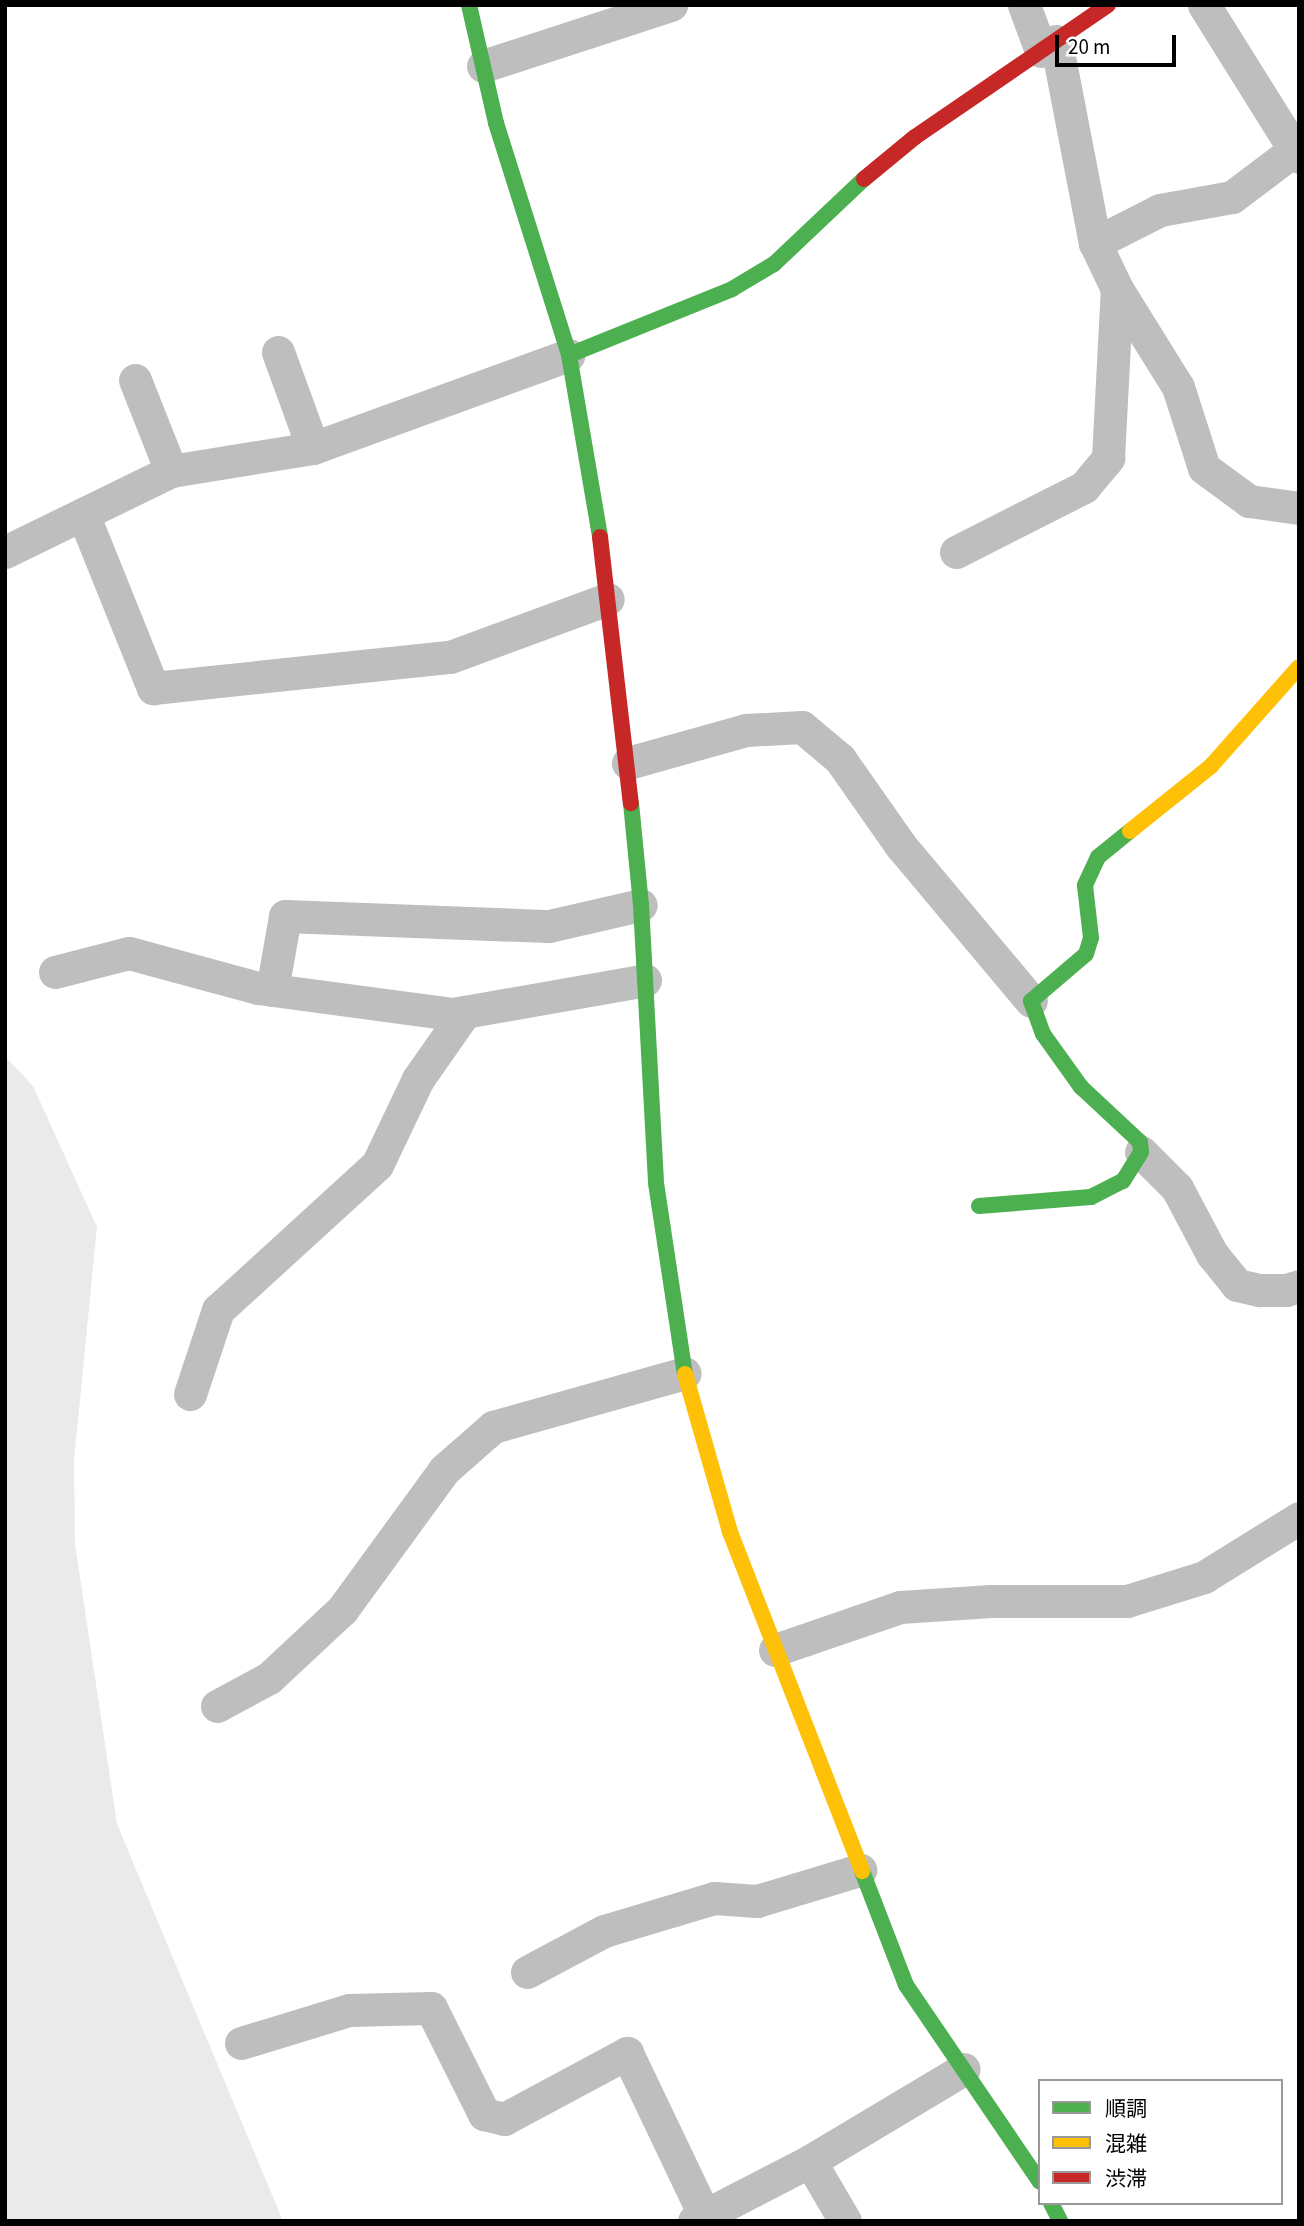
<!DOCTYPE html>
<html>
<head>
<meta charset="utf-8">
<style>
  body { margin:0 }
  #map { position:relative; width:1304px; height:2226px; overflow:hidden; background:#fff; font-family:"Source Sans 3","Noto Sans JP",sans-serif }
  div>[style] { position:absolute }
  .green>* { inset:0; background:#eaeaea }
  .street>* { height:33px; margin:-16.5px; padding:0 16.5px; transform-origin:16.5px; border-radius:16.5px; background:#bebebe }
  .fast>* { height:16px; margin:-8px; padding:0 8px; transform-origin:8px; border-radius:8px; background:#4caf50 }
  .slow>* { height:16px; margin:-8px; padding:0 8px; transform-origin:8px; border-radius:8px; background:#ffc107 }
  .jam>* { height:16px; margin:-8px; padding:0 8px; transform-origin:8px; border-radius:8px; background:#c62828 }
  span { translate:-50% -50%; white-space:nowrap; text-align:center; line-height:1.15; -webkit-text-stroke:7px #fff; paint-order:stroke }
  .frame { position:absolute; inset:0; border:7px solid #000; pointer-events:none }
  .legend { position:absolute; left:1038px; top:2079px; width:245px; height:126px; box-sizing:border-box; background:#fff; border:2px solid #999; margin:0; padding:9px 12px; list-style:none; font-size:21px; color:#000 }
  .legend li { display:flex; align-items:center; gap:14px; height:35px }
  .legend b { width:35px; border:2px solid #999 }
  .scale { position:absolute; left:1055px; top:35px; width:121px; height:32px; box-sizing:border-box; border:4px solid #000; border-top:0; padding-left:9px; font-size:21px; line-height:24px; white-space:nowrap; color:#000; -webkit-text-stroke:5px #fff; paint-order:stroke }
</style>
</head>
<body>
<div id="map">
  <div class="green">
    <i style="clip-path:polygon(5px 1056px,33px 1086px,97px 1227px,74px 1460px,75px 1544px,117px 1824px,283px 2221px,5px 2221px)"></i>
  </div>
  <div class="street">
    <i style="left:1024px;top:5px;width:49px;rotate:69.7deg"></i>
    <i style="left:1204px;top:5px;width:179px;rotate:58deg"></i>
    <i style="left:1056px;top:41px;width:206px;rotate:79.1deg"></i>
    <i style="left:1095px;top:243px;width:51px;rotate:64.4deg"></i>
    <i style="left:1117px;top:289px;width:115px;rotate:58.1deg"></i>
    <i style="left:1178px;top:387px;width:85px;rotate:72.2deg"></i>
    <i style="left:1204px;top:468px;width:56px;rotate:36.3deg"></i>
    <i style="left:1249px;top:501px;width:50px;rotate:8deg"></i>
    <i style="left:483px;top:66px;width:198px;rotate:-18deg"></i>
    <i style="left:1095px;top:243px;width:73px;rotate:-26.9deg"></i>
    <i style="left:1160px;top:210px;width:73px;rotate:-10.2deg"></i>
    <i style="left:1232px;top:197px;width:76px;rotate:-37deg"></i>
    <i style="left:278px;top:352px;width:102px;rotate:70deg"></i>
    <i style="left:313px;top:448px;width:272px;rotate:-20deg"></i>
    <i style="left:135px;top:380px;width:98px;rotate:68.4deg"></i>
    <i style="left:171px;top:471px;width:144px;rotate:-9.2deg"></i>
    <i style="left:83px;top:514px;width:188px;rotate:68.1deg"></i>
    <i style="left:153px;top:688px;width:299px;rotate:-6deg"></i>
    <i style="left:450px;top:657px;width:168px;rotate:-20.2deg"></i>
    <i style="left:5px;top:552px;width:185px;rotate:-26deg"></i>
    <i style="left:956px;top:552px;width:144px;rotate:-26.9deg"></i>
    <i style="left:1084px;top:487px;width:38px;rotate:-50deg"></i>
    <i style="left:1108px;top:458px;width:169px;rotate:-87deg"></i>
    <i style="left:628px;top:763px;width:123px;rotate:-15.6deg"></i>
    <i style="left:746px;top:730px;width:56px;rotate:-3.1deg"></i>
    <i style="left:802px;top:727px;width:50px;rotate:40.1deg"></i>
    <i style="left:840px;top:759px;width:106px;rotate:55deg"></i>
    <i style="left:901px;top:846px;width:202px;rotate:50deg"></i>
    <i style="left:55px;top:972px;width:76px;rotate:-14.4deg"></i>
    <i style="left:129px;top:953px;width:134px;rotate:15.2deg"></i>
    <i style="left:258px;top:988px;width:197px;rotate:7.6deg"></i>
    <i style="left:453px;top:1014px;width:195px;rotate:-10deg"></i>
    <i style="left:272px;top:990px;width:75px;rotate:-80deg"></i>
    <i style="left:285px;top:916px;width:264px;rotate:2.2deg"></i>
    <i style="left:549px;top:926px;width:94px;rotate:-12.9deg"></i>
    <i style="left:1141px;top:1152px;width:51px;rotate:45deg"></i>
    <i style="left:1177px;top:1188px;width:75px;rotate:62.1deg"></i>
    <i style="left:1212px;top:1254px;width:40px;rotate:51deg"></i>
    <i style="left:1237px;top:1285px;width:23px;rotate:13deg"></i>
    <i style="left:1259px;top:1290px;width:27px"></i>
    <i style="left:1286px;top:1290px;width:14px;rotate:-17deg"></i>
    <i style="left:190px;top:1394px;width:89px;rotate:-71.6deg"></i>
    <i style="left:218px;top:1310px;width:215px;rotate:-42.4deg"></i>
    <i style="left:377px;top:1165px;width:95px;rotate:-64.5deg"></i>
    <i style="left:418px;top:1079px;width:82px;rotate:-55deg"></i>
    <i style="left:775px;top:1650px;width:132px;rotate:-19deg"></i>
    <i style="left:900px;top:1607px;width:91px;rotate:-3.8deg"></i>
    <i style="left:991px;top:1601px;width:136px"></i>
    <i style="left:1127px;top:1601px;width:81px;rotate:-17.3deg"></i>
    <i style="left:1204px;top:1577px;width:112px;rotate:-31.8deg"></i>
    <i style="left:217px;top:1706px;width:59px;rotate:-28.3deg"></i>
    <i style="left:269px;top:1678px;width:100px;rotate:-43deg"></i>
    <i style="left:342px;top:1610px;width:173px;rotate:-53.9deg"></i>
    <i style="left:444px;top:1470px;width:65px;rotate:-41.3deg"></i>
    <i style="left:493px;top:1427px;width:199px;rotate:-15.7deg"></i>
    <i style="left:527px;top:1972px;width:87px;rotate:-28deg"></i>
    <i style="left:604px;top:1931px;width:115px;rotate:-16.7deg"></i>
    <i style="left:714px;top:1898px;width:43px;rotate:4deg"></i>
    <i style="left:757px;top:1901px;width:108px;rotate:-16.8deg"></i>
    <i style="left:241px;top:2043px;width:113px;rotate:-17deg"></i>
    <i style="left:349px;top:2010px;width:82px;rotate:-1.4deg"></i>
    <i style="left:431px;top:2008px;width:119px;rotate:63.4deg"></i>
    <i style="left:484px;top:2114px;width:21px;rotate:14deg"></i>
    <i style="left:504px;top:2119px;width:140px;rotate:-28.2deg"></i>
    <i style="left:627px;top:2053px;width:186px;rotate:64.5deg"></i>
    <i style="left:810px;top:2161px;width:69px;rotate:59.7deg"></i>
    <i style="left:694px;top:2221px;width:131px;rotate:-27.3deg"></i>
    <i style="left:810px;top:2161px;width:179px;rotate:-30.9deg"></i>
  </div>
  <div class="fast">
    <i style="left:469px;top:5px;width:121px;rotate:77.1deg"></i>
    <i style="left:496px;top:123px;width:243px;rotate:72.5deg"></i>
    <i style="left:569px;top:355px;width:185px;rotate:80.3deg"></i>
    <i style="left:569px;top:355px;width:176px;rotate:-22deg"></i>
    <i style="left:732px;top:289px;width:49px;rotate:-30.8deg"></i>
    <i style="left:774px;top:264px;width:124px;rotate:-43.4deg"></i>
    <i style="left:631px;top:803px;width:102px;rotate:84.4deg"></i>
    <i style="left:641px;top:905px;width:278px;rotate:86.9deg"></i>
    <i style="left:656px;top:1183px;width:193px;rotate:81.4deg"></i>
    <i style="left:979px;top:1206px;width:112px;rotate:-4.6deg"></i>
    <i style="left:1091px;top:1197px;width:36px;rotate:-27deg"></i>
    <i style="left:1123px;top:1181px;width:34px;rotate:-58deg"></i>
    <i style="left:1141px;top:1152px;width:10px;rotate:-96deg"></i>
    <i style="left:1140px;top:1142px;width:81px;rotate:-137deg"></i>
    <i style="left:1081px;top:1087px;width:65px;rotate:-125.6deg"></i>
    <i style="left:1043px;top:1034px;width:35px;rotate:-110deg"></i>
    <i style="left:1031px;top:1001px;width:72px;rotate:-40.5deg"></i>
    <i style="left:1086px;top:954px;width:17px;rotate:-73deg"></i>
    <i style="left:1091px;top:938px;width:53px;rotate:-96.5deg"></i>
    <i style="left:1085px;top:885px;width:31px;rotate:-65deg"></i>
    <i style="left:1098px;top:857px;width:41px;rotate:-39.1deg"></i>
    <i style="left:862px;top:1871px;width:122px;rotate:68.9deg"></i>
    <i style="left:906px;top:1985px;width:238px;rotate:55.8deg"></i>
    <i style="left:1051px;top:2203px;width:20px;rotate:63deg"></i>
  </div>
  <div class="slow">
    <i style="left:1130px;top:831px;width:104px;rotate:-38.7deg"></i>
    <i style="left:1211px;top:766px;width:132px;rotate:-48.4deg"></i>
    <i style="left:685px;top:1374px;width:164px;rotate:74.1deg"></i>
    <i style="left:730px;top:1532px;width:364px;rotate:68.7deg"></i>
  </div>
  <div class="jam">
    <i style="left:864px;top:179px;width:66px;rotate:-39.5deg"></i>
    <i style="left:915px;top:137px;width:234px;rotate:-34.4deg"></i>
    <i style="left:600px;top:537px;width:268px;rotate:83.4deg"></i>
  </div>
  <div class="frame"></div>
  <ul class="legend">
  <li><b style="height:9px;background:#4caf50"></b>順調</li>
  <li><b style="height:9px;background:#ffc107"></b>混雑</li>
  <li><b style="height:9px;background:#c62828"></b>渋滞</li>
  </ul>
  <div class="scale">20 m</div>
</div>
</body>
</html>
